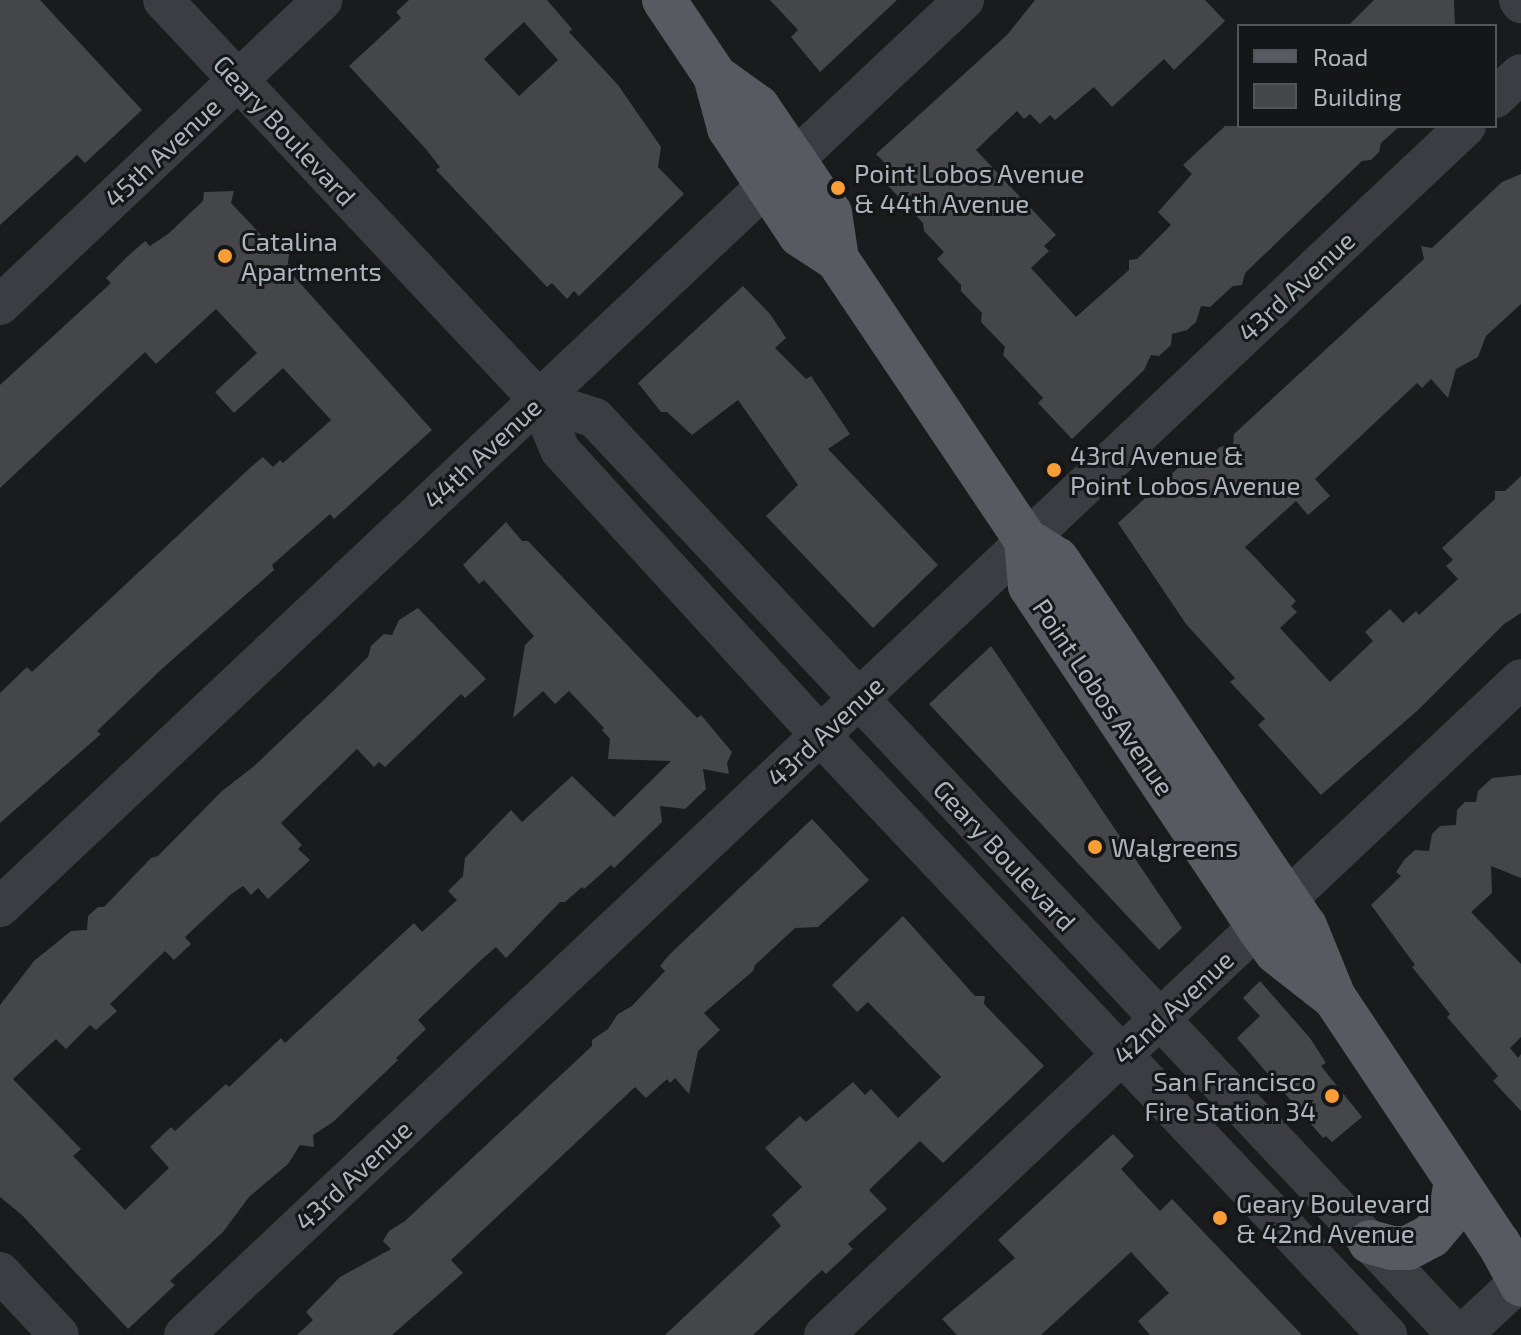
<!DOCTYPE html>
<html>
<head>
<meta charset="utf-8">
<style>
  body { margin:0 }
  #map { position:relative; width:1521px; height:1335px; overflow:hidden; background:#1a1b1d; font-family:"Exo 2",sans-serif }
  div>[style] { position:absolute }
  .building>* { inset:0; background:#44464a }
  .minor>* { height:40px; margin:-20px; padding:0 20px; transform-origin:20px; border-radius:20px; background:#3b3d42 }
  .major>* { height:44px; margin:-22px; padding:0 22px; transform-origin:22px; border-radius:22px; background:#575b61 }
  .dots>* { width:22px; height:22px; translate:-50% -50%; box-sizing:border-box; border:4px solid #151618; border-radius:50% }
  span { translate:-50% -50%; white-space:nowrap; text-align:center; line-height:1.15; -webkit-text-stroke:6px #151618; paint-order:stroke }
  .street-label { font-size:26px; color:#adb4bd }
  .poi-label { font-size:26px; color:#adb4bd }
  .left { translate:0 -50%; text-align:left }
  .right { translate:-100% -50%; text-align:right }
  .legend { position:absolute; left:1237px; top:24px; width:260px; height:104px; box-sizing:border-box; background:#151618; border:2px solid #52555a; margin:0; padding:10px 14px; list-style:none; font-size:24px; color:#adb4bd }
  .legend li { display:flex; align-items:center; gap:16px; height:40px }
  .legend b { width:40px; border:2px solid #52555a }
</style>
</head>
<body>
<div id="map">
  <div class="building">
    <i style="clip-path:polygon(0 0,40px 0,142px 110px,85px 163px,77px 155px,0 225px)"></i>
    <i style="clip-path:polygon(evenodd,409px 0,547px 0,572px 29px,569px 32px,618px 85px,661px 147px,658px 167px,684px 194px,579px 296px,574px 291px,567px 299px,552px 283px,547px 287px,436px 170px,440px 167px,425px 148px,349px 66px,401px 18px,396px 12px,409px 0,524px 22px,558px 60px,519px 96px,484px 59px,524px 22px)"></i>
    <i style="clip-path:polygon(770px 0,897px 0,820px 72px,791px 37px,798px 30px)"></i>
    <i style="clip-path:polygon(1035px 0,1205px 0,1225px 21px,1174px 70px,1164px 59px,1112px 107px,1094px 87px,1055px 120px,1050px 115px,1040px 124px,1030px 114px,1024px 119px,1017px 111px,976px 150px,1056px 235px,1044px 246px,1049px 251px,1031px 268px,1076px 317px,1129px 270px,1129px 260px,1137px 259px,1171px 225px,1158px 212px,1192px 174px,1183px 165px,1225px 126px,1400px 126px,1381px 143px,1379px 152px,1371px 160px,1362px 161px,1245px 273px,1242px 285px,1233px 286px,1210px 307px,1201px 306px,1196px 322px,1187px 330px,1172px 334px,1171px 345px,1159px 356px,1151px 355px,1144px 370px,1072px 439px,1038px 403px,1043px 398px,1003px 355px,1005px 347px,981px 322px,982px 313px,961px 291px,961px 285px,937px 259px,944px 252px,924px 231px,923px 223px,877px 174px,887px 165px,876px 154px,1007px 35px)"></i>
    <i style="clip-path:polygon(1374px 0,1454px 0,1455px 26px,1348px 26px)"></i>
    <i style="clip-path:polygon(1521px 174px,1521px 304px,1486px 336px,1478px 357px,1456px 369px,1448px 398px,1431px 379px,1422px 388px,1417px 383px,1315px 479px,1330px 496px,1308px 515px,1296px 501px,1245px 547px,1296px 601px,1291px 606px,1297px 612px,1280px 628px,1330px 682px,1373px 641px,1365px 632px,1390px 609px,1403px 623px,1416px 611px,1419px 615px,1458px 579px,1446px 566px,1453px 560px,1442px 548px,1495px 499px,1495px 491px,1505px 491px,1521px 476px,1521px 613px,1504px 624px,1418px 710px,1321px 795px,1258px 725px,1265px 719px,1230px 682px,1235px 678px,1186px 624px,1118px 523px,1189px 458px,1198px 468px,1220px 447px,1233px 444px,1234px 434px,1424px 259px,1421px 246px,1432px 248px,1502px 182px)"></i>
    <i style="clip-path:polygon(234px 191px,231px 203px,278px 253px,289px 254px,288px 264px,294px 270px,291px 273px,432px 430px,334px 519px,330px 514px,272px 565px,274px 570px,164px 667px,97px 731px,101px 734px,0 823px,0 693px,27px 667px,32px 672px,251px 467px,263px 457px,273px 467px,280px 460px,283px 463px,331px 420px,283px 368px,234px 413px,215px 392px,257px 353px,216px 309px,156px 364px,145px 352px,0 488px,0 385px,111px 283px,106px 278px,128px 256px,145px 241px,150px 246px,168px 234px,203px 201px,204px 192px)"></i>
    <i style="clip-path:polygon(743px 286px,770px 314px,786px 338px,775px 348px,806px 379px,811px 376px,850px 434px,828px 449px,938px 565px,873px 628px,766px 516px,798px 485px,738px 400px,692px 435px,667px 412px,661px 412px,638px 383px)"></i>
    <i style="clip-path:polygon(506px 522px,522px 541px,528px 541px,697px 718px,701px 715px,732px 752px,727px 763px,729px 774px,703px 769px,706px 789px,685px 809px,660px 806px,662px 822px,614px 868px,611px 865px,584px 889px,582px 887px,565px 902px,560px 902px,506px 958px,496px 947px,481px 960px,418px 1020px,426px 1029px,396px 1058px,398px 1060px,333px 1122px,313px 1135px,314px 1147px,300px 1145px,288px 1164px,249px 1197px,223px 1232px,170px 1281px,175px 1285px,128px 1329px,22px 1215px,0 1197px,0 1005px,34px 961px,71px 931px,87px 930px,88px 916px,98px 907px,104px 907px,151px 858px,158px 856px,222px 791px,253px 767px,330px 694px,368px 657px,371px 646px,384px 634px,392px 635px,399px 620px,418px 608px,486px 679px,465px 698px,461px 694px,385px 767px,379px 762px,374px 767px,357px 749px,281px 823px,302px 845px,298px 849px,310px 860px,268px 899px,258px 888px,251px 895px,243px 886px,230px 895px,185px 937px,191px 944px,174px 960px,165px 951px,110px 1004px,117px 1011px,96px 1030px,90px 1025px,66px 1049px,56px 1039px,13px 1079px,81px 1149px,73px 1156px,125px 1210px,169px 1168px,150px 1147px,171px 1127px,175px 1131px,226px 1084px,229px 1087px,281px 1038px,285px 1043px,414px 923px,422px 932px,457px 900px,448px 891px,463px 876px,465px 858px,511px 810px,522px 822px,572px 776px,614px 817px,671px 761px,608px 759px,610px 739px,602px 730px,604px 728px,569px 691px,555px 704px,543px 691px,513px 718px,525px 645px,534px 636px,484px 580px,479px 584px,463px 565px)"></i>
    <i style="clip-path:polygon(991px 646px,1182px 928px,1159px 950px,929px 704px)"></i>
    <i style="clip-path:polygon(1521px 775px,1521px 878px,1491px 866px,1492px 893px,1471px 912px,1521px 964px,1521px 1037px,1510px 1048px,1518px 1058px,1521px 1054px,1521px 1111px,1493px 1081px,1498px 1076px,1447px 1017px,1450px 1014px,1412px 967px,1415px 965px,1371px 905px,1401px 876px,1396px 872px,1405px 859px,1415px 850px,1429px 851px,1432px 834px,1440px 826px,1456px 825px,1457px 810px,1465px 802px,1476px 802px,1478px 791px,1492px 778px)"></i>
    <i style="clip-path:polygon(812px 819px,869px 880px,818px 927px,795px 928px,755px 965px,753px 971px,704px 1013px,720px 1030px,698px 1051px,689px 1094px,675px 1078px,670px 1083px,667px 1079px,646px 1098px,635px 1087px,451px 1260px,463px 1273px,392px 1335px,297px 1335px,313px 1320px,306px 1312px,340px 1277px,391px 1249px,383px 1241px,389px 1231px,405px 1221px,592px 1046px,592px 1040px,608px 1029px,618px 1014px,632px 1006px,665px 971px,660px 966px,669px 955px)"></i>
    <i style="clip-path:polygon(903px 916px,975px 996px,985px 996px,984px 1004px,1044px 1066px,943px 1163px,920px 1141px,869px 1190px,887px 1209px,848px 1244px,853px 1249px,826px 1274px,822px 1270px,753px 1335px,665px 1335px,781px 1226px,772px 1215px,802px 1187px,765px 1148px,800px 1116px,806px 1122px,853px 1082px,865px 1095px,871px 1089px,898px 1118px,941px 1077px,868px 1002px,857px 1012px,832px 985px)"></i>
    <i style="clip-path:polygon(1260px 981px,1310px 1038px,1326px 1063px,1321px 1066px,1362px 1117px,1332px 1142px,1326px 1136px,1323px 1138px,1237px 1038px,1260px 1016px,1243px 998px)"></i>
    <i style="clip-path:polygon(1113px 1134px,1134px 1156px,1121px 1169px,1160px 1211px,1172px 1199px,1302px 1335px,1150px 1335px,1138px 1321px,1169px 1293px,1131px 1252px,1041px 1335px,957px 1335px,942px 1319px,1015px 1258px,998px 1240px)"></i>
  </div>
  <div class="minor">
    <i style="left:163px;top:0;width:549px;rotate:46.77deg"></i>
    <i style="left:539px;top:400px;width:54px;rotate:67.2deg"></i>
    <i style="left:560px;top:450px;width:386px;rotate:47.6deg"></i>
    <i style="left:820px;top:735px;width:826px;rotate:46.62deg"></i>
    <i style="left:1519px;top:0;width:4px;rotate:56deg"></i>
    <i style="left:1495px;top:98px;width:35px;rotate:-43deg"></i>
    <i style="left:0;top:305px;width:444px;rotate:-43.4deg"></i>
    <i style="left:539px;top:400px;width:59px;rotate:17.8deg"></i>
    <i style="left:595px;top:418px;width:1259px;rotate:46.77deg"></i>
    <i style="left:0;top:907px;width:1324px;rotate:-43.26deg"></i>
    <i style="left:0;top:1272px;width:86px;rotate:46.9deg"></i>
    <i style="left:184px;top:1335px;width:1762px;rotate:-43.32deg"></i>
    <i style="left:824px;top:1335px;width:957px;rotate:-43.26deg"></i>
    <i style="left:1462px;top:1335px;width:81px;rotate:-43deg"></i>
  </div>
  <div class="major">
    <i style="left:664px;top:0;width:92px;rotate:56.1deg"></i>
    <i style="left:715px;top:76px;width:54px;rotate:74.9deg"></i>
    <i style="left:729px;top:128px;width:128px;rotate:56.4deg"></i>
    <i style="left:800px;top:235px;width:44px;rotate:33deg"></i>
    <i style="left:837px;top:259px;width:339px;rotate:56.1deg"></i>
    <i style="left:1026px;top:540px;width:36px;rotate:32deg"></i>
    <i style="left:1057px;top:559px;width:443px;rotate:56deg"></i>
    <i style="left:1305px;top:926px;width:77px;rotate:67.8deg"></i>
    <i style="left:1334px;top:997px;width:297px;rotate:56.3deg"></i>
    <i style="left:1499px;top:1244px;width:46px;rotate:61.2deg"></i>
    <i style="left:715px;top:76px;width:53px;rotate:35.8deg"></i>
    <i style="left:758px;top:107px;width:128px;rotate:55.8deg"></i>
    <i style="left:830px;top:213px;width:47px;rotate:81.3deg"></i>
    <i style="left:1026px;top:540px;width:46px;rotate:85deg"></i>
    <i style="left:1030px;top:586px;width:410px;rotate:56.2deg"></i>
    <i style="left:1258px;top:927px;width:31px;rotate:54deg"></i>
    <i style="left:1276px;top:952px;width:70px;rotate:38deg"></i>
    <i style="left:1370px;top:1242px;width:23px;rotate:15deg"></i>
    <i style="left:1392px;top:1248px;width:16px"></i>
    <i style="left:1408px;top:1248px;width:26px;rotate:-28deg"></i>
    <i style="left:1431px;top:1236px;width:30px;rotate:-50deg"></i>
    <i style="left:1450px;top:1213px;width:31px;rotate:-79deg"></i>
  </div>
  <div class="dots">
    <i style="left:838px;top:188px;background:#f99e36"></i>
    <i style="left:225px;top:256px;background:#f99e36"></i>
    <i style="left:1054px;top:470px;background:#f99e36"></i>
    <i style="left:1095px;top:847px;background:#f99e36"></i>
    <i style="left:1332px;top:1096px;background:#f99e36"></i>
    <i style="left:1220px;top:1218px;background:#f99e36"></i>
  </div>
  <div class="street-label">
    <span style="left:285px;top:130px;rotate:47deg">Geary Boulevard</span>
    <span style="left:162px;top:152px;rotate:-43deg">45th Avenue</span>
    <span style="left:1296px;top:286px;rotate:-43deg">43rd Avenue</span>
    <span style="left:482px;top:453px;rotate:-43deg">44th Avenue</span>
    <span style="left:1104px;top:697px;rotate:56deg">Point Lobos Avenue</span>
    <span style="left:825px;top:731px;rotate:-43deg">43rd Avenue</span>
    <span style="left:1005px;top:855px;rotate:47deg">Geary Boulevard</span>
    <span style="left:1173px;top:1007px;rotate:-43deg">42nd Avenue</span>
    <span style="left:353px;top:1175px;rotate:-43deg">43rd Avenue</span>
  </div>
  <div class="poi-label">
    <span class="left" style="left:854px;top:188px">Point Lobos Avenue<br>&amp; 44th Avenue</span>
    <span class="left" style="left:241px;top:256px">Catalina<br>Apartments</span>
    <span class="left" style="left:1070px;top:470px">43rd Avenue &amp;<br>Point Lobos Avenue</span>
    <span class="left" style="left:1111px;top:847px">Walgreens</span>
    <span class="right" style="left:1316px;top:1096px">San Francisco<br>Fire Station 34</span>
    <span class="left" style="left:1236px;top:1218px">Geary Boulevard<br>&amp; 42nd Avenue</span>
  </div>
  <ul class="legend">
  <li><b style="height:10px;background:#575b61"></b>Road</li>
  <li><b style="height:22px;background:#44464a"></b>Building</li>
  </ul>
</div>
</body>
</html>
